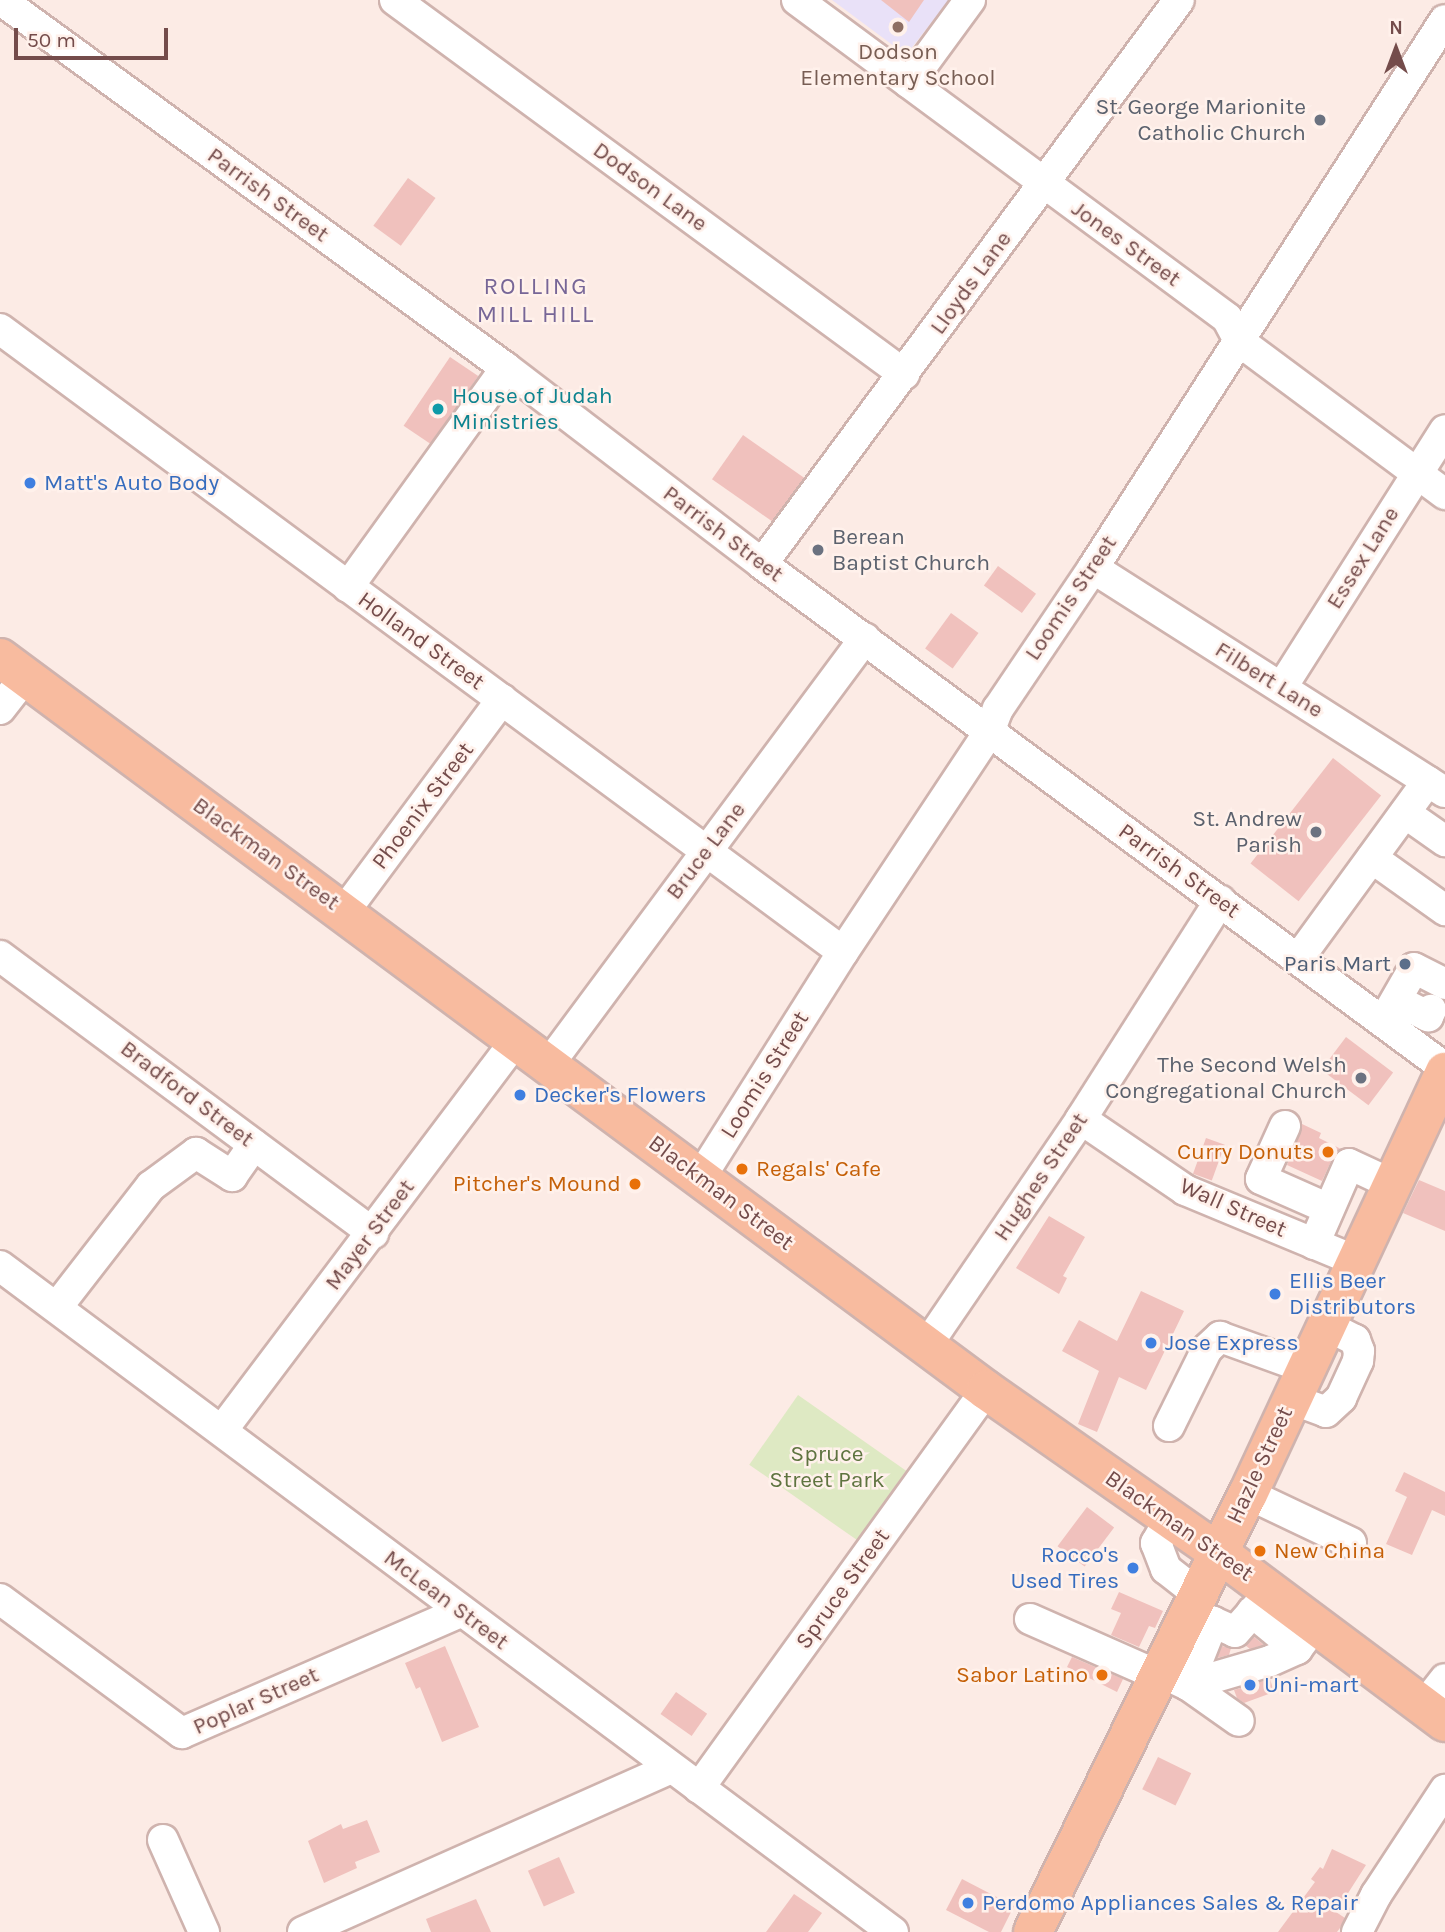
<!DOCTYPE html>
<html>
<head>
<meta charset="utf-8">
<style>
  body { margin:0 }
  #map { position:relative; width:1445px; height:1932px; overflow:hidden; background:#fcebe5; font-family:Karla,sans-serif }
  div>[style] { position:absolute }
  .education>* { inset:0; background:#e9e1f8 }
  .green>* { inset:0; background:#dee9c3; transform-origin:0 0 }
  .building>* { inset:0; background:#f0c1bd; transform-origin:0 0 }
  .roads { filter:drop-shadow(2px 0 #cfb3ae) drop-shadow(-2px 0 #cfb3ae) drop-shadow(0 2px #cfb3ae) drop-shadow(0 -2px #cfb3ae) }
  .minor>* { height:30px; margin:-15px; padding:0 15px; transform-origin:15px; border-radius:15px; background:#fff }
  .major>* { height:38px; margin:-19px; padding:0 19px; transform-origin:19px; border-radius:19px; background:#f8bb9f }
  .dots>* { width:19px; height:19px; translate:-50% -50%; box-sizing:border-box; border:4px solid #fff1eb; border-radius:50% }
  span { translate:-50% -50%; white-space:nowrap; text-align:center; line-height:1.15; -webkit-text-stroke:5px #fff1eb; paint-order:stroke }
  .education-label { font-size:23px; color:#785e54 }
  .worship-label { font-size:23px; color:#5b616d }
  .right { translate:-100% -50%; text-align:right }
  .left { translate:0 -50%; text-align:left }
  .street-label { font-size:23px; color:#744c4b }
  .culture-label { font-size:23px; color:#0d838f }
  .shop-label { font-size:23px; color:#366cbe }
  .service-label { font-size:23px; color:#4e5e75 }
  .food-label { font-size:23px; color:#c56008 }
  .park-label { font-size:23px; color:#5f7440 }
  .neighbourhood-label { font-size:24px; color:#776697; letter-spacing:2px }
  .north { position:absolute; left:1361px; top:14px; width:70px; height:70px; -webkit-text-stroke:5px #fff1eb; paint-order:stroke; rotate:0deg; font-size:19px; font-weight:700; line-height:28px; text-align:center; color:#744c4b }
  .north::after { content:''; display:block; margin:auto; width:24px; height:32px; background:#744c4b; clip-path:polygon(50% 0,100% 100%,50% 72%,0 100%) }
  .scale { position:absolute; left:14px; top:28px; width:154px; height:32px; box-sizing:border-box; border:4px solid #744c4b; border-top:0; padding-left:9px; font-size:21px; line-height:24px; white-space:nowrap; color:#744c4b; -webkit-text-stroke:5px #fff1eb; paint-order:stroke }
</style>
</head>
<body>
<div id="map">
  <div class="education">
    <i style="clip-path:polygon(832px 0,949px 0,906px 55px)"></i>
  </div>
  <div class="green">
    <i style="left:798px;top:1395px;width:132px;height:85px;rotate:35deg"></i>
  </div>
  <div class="building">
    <i style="clip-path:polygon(881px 0,924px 0,909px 22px)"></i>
    <i style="left:408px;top:178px;width:34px;height:59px;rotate:36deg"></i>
    <i style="left:450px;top:357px;width:34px;height:83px;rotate:34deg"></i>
    <i style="left:743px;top:435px;width:75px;height:54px;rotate:35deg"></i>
    <i style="left:998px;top:566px;width:47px;height:24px;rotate:36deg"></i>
    <i style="left:951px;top:613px;width:34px;height:44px;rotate:36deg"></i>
    <i style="left:1333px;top:758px;width:61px;height:134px;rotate:38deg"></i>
    <i style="left:1346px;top:1037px;width:59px;height:41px;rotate:37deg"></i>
    <i style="clip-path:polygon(1302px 1124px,1321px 1133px,1319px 1138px,1341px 1149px,1333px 1157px,1322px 1181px,1287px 1165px)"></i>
    <i style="left:1206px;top:1138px;width:20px;height:38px;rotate:20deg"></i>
    <i style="clip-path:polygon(1419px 1180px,1445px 1191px,1445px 1231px,1403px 1213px)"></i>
    <i style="clip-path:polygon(1049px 1216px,1085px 1237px,1063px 1276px,1067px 1278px,1059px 1294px,1016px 1268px)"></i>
    <i style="clip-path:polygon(1141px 1291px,1184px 1311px,1146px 1390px,1119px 1377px,1097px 1432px,1078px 1424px,1099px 1371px,1062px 1351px,1079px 1320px,1117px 1341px)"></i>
    <i style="clip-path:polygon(1404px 1472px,1445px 1492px,1445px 1516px,1432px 1510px,1412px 1555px,1386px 1544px,1407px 1497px,1395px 1491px)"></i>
    <i style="left:1087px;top:1507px;width:34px;height:49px;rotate:37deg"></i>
    <i style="clip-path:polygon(1119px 1592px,1163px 1611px,1155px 1628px,1149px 1626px,1139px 1647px,1111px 1635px,1121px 1613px,1111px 1609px)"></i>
    <i style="clip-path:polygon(1254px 1637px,1264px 1645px,1250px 1649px,1245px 1645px)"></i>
    <i style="clip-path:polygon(445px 1646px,479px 1727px,442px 1742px,420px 1687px,416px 1689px,405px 1663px)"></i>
    <i style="clip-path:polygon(1222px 1646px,1231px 1648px,1229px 1655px,1217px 1658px)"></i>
    <i style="clip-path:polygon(1072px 1657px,1123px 1679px,1117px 1692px,1067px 1667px)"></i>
    <i style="clip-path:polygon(1270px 1679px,1274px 1692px,1244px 1703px,1237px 1698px,1234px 1690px)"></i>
    <i style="left:676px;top:1692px;width:38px;height:27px;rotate:35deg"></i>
    <i style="left:1158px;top:1757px;width:37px;height:36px;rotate:26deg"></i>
    <i style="clip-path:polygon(367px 1820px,380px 1852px,355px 1862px,357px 1868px,324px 1883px,308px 1841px,341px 1824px,343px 1829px)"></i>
    <i style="clip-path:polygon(1332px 1849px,1366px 1865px,1336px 1912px,1345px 1918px,1340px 1928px,1337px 1932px,1278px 1932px,1315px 1882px,1311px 1879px,1320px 1867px,1323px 1869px)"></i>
    <i style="left:559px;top:1857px;width:39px;height:34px;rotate:66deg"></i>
    <i style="clip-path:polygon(962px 1879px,1014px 1906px,1001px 1932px,989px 1932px,946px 1910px)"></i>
    <i style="clip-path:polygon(794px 1894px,822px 1913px,808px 1932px,766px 1932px)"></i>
    <i style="clip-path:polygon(476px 1899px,491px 1932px,431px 1932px,426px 1919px)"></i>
  </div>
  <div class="roads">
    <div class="minor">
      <i style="left:1px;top:0;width:625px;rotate:36.08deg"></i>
      <i style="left:506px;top:368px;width:322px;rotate:37.4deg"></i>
      <i style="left:762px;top:564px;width:849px;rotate:36.42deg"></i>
      <i style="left:395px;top:0;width:632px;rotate:36.31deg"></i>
      <i style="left:797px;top:0;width:535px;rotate:36.48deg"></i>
      <i style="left:1227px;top:318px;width:26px;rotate:62deg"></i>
      <i style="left:1239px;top:341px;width:257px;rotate:36.6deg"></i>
      <i style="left:909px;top:83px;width:103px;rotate:-53.7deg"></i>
      <i style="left:0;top:329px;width:1048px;rotate:36.47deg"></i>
      <i style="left:762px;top:564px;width:701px;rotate:-53.52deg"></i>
      <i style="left:1093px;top:568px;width:417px;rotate:32.5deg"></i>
      <i style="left:348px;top:587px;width:270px;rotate:-54.2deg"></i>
      <i style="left:1282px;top:687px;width:304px;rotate:-57.6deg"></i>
      <i style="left:0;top:709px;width:41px;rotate:-52deg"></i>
      <i style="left:1405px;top:813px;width:49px;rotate:35deg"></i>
      <i style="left:1372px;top:858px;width:90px;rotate:35.5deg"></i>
      <i style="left:344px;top:912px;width:265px;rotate:-53.4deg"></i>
      <i style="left:0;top:956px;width:465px;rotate:36.6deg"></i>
      <i style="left:1298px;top:959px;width:220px;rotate:-53.9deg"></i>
      <i style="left:1398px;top:1001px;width:34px;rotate:27deg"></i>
      <i style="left:1428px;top:1016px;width:7px;rotate:-63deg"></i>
      <i style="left:1383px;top:1022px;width:62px;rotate:-60.1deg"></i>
      <i style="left:1414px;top:968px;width:35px;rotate:27deg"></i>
      <i style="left:549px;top:1064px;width:530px;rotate:-53.43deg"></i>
      <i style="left:1081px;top:1119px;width:126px;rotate:34.3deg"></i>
      <i style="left:1185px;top:1190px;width:185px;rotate:22.5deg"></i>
      <i style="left:1285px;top:1126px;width:58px;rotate:114.4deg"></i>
      <i style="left:1261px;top:1179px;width:74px;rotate:23.8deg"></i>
      <i style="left:700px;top:1178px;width:267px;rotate:-57.7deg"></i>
      <i style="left:843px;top:952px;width:264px;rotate:-56.4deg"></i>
      <i style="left:989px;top:732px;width:25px;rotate:-69deg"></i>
      <i style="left:998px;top:709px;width:170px;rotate:-56deg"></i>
      <i style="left:1093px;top:568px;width:651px;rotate:-57.29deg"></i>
      <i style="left:1314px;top:1244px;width:87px;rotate:-66.4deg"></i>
      <i style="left:1349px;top:1164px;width:47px;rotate:24.9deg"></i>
      <i style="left:0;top:1266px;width:1114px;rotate:36.72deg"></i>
      <i style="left:57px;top:1307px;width:153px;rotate:-52.2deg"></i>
      <i style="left:151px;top:1186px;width:56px;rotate:-36.3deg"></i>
      <i style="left:196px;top:1153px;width:43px;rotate:32.6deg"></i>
      <i style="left:232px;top:1176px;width:38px;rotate:-55deg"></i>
      <i style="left:927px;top:1345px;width:273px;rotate:-55.7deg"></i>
      <i style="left:1081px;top:1119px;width:259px;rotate:-57.5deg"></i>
      <i style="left:1291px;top:1399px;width:37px;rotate:20deg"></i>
      <i style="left:1326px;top:1412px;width:21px;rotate:-43deg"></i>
      <i style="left:1341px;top:1398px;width:41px;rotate:-65.3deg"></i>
      <i style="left:1358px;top:1361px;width:10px;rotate:-84deg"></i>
      <i style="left:1359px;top:1351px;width:12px;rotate:-110deg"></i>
      <i style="left:1355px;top:1340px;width:33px;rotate:-153deg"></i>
      <i style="left:1169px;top:1426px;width:86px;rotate:-63.7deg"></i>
      <i style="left:1207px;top:1349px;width:18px;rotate:-43deg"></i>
      <i style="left:1220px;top:1337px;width:91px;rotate:19.8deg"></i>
      <i style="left:223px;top:1429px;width:487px;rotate:-53deg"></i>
      <i style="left:1248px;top:1494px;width:114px;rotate:25.4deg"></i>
      <i style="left:1170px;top:1519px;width:28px;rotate:120deg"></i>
      <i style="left:1156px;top:1543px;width:28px;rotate:69deg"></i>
      <i style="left:1166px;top:1569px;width:41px;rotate:38deg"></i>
      <i style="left:0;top:1599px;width:226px;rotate:36.4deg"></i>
      <i style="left:182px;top:1733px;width:303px;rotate:-23.5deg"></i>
      <i style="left:1252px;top:1612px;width:58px;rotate:39.4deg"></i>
      <i style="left:1297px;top:1649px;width:15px;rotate:-53deg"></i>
      <i style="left:1030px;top:1619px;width:141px;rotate:23.8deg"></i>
      <i style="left:1213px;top:1622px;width:24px;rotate:24deg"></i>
      <i style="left:1235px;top:1632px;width:47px;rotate:-48.5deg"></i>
      <i style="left:1160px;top:1672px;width:31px;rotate:25deg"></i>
      <i style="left:1188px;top:1685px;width:68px;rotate:-68.4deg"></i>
      <i style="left:1213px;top:1622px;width:25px;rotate:-157deg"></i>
      <i style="left:1188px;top:1685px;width:85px;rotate:-16.3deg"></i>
      <i style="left:1270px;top:1661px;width:30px;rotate:-24deg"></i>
      <i style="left:1188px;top:1685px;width:62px;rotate:35.2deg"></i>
      <i style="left:1424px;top:1706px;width:34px;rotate:-52deg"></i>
      <i style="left:699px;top:1788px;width:491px;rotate:-54.2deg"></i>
      <i style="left:163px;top:1840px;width:101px;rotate:66deg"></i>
      <i style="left:303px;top:1932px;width:403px;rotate:-24deg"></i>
      <i style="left:1357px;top:1932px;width:42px;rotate:-62.8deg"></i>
      <i style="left:1376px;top:1895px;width:126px;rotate:-56.7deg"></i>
    </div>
    <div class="major">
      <i style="left:0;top:658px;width:1228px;rotate:36.59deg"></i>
      <i style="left:986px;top:1390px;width:284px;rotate:35deg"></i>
      <i style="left:1219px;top:1553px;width:282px;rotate:36.8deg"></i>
      <i style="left:1033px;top:1932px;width:488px;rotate:-63.9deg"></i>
      <i style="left:1248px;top:1494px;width:466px;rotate:-65deg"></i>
    </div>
  </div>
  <div class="dots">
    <i style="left:898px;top:27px;background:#8d6e63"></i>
    <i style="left:1320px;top:120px;background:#6b7280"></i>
    <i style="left:438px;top:409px;background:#0f9aa8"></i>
    <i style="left:30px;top:483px;background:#3f7fe0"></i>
    <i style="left:818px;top:550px;background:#6b7280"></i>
    <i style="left:1316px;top:832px;background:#6b7280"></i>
    <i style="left:1405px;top:964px;background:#5c6f8a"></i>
    <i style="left:1361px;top:1078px;background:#6b7280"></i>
    <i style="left:520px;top:1095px;background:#3f7fe0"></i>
    <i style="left:1328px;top:1152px;background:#e8710a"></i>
    <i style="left:742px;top:1169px;background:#e8710a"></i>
    <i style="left:635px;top:1184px;background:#e8710a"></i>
    <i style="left:1275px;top:1294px;background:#3f7fe0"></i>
    <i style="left:1151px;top:1343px;background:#3f7fe0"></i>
    <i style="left:1260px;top:1551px;background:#e8710a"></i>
    <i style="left:1133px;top:1568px;background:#3f7fe0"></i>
    <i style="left:1102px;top:1675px;background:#e8710a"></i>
    <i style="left:1250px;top:1685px;background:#3f7fe0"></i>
    <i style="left:968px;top:1903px;background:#3f7fe0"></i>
  </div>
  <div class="education-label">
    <span style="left:898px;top:65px">Dodson<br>Elementary School</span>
  </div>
  <div class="worship-label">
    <span class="right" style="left:1306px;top:120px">St. George Marionite<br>Catholic Church</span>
    <span class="left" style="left:832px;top:550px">Berean<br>Baptist Church</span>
    <span class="right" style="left:1302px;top:832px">St. Andrew<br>Parish</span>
    <span class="right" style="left:1347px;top:1078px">The Second Welsh<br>Congregational Church</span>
  </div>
  <div class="street-label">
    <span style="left:650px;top:187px;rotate:36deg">Dodson Lane</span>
    <span style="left:268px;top:195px;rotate:36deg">Parrish Street</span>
    <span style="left:1126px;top:244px;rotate:36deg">Jones Street</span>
    <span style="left:971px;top:283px;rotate:-54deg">Lloyds Lane</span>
    <span style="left:723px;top:534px;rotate:37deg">Parrish Street</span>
    <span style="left:1363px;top:558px;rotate:-58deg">Essex Lane</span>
    <span style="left:1071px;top:598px;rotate:-56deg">Loomis Street</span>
    <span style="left:421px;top:641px;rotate:36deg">Holland Street</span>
    <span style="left:1269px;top:680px;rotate:32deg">Filbert Lane</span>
    <span style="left:423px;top:806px;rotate:-53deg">Phoenix Street</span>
    <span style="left:706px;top:851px;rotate:-53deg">Bruce Lane</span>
    <span style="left:266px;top:854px;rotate:36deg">Blackman Street</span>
    <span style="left:1179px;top:871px;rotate:36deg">Parrish Street</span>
    <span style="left:765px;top:1075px;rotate:-58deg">Loomis Street</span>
    <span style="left:187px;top:1094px;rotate:37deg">Bradford Street</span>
    <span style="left:1041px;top:1177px;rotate:-56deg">Hughes Street</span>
    <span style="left:721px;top:1193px;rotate:37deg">Blackman Street</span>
    <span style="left:1233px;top:1208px;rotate:24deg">Wall Street</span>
    <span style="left:370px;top:1235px;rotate:-53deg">Mayer Street</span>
    <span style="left:1260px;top:1465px;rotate:-65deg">Hazle Street</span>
    <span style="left:1179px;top:1526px;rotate:35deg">Blackman Street</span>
    <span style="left:843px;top:1589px;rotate:-54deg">Spruce Street</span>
    <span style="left:446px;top:1600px;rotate:37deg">McLean Street</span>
    <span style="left:256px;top:1701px;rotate:-24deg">Poplar Street</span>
  </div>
  <div class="culture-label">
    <span class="left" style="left:452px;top:409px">House of Judah<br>Ministries</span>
  </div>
  <div class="shop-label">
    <span class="left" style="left:44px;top:483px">Matt's Auto Body</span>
    <span class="left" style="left:534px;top:1095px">Decker's Flowers</span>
    <span class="left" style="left:1289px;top:1294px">Ellis Beer<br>Distributors</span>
    <span class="left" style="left:1165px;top:1343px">Jose Express</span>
    <span class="right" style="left:1119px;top:1568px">Rocco's<br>Used Tires</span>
    <span class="left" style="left:1264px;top:1685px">Uni-mart</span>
    <span class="left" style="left:982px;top:1903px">Perdomo Appliances Sales &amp; Repair</span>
  </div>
  <div class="service-label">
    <span class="right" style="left:1391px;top:964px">Paris Mart</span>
  </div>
  <div class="food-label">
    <span class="right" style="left:1314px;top:1152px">Curry Donuts</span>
    <span class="left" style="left:756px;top:1169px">Regals' Cafe</span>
    <span class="right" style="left:621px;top:1184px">Pitcher's Mound</span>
    <span class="left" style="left:1274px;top:1551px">New China</span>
    <span class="right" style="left:1088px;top:1675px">Sabor Latino</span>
  </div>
  <div class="park-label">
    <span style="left:827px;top:1467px">Spruce<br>Street Park</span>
  </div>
  <div class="neighbourhood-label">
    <span style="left:536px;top:301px">ROLLING<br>MILL HILL</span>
  </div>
  <div class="north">N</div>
  <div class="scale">50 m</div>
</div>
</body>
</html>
